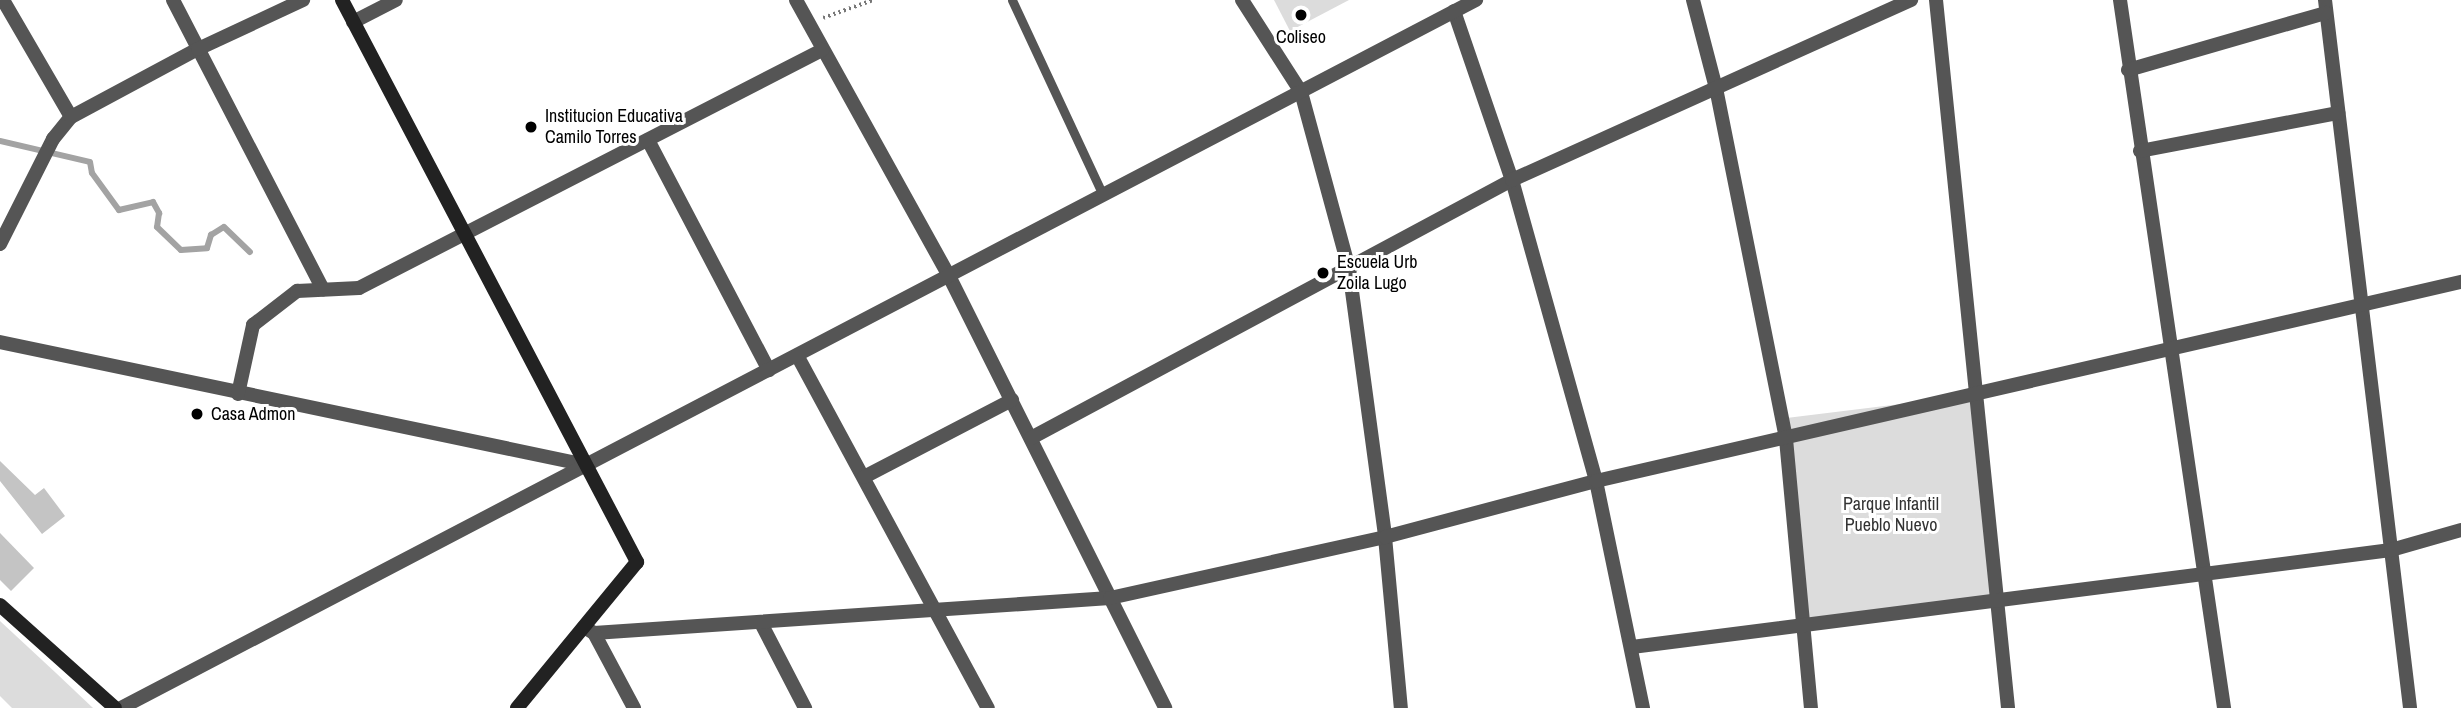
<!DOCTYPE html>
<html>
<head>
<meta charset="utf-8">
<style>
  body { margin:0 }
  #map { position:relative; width:2461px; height:708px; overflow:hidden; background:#fff; font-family:"Archivo Narrow",sans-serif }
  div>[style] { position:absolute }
  .green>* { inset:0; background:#dcdcdc; transform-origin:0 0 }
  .stream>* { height:6px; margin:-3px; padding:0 3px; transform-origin:3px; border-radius:3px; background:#a3a3a3 }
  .building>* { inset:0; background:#c4c4c4 }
  .path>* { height:3.5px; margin-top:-1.75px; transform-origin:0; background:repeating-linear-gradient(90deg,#777 0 2px,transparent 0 5.5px) }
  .lane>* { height:9px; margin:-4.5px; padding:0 4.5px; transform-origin:4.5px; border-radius:4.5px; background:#555 }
  .street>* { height:14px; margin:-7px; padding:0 7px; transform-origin:7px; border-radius:7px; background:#555 }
  .secondary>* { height:14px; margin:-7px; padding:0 7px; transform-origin:7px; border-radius:7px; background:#222 }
  .dots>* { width:19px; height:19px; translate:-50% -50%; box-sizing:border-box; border:4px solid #fff; border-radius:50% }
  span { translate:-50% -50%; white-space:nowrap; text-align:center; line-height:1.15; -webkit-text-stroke:6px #fff; paint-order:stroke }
  .poi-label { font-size:18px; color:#000 }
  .left { translate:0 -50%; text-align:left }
  .park-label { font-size:18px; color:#333 }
</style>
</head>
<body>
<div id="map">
  <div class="green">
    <i style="clip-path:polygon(1274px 0,1349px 0,1290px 31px)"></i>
    <i style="left:1974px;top:395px;width:207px;height:193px;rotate:83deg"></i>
    <i style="clip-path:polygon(0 621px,56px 673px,93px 708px,12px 708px,0 696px)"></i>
  </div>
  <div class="stream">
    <i style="left:0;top:141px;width:92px;rotate:13.1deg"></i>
    <i style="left:90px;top:162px;width:11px;rotate:80deg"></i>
    <i style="left:92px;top:173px;width:46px;rotate:53.9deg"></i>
    <i style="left:119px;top:210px;width:35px;rotate:-13deg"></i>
    <i style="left:153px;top:202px;width:13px;rotate:61deg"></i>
    <i style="left:159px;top:213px;width:14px;rotate:98deg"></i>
    <i style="left:157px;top:227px;width:33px;rotate:44deg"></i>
    <i style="left:181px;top:250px;width:26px;rotate:-4deg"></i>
    <i style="left:207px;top:248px;width:14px;rotate:-73deg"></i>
    <i style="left:211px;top:235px;width:15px;rotate:-32deg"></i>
    <i style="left:224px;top:227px;width:36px;rotate:44deg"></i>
  </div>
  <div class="building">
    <i style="clip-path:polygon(0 461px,35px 495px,44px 488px,65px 516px,42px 534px,0 481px)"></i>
    <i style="clip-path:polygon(0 533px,34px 568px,11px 591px,0 580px)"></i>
  </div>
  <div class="path">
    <i style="left:823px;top:18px;width:53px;rotate:-19.8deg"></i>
  </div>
  <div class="lane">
    <i style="left:1012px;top:0;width:215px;rotate:65deg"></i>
  </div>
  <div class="street">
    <i style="left:3px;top:0;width:135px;rotate:59.8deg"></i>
    <i style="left:173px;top:0;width:326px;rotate:62.6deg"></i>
    <i style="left:796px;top:0;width:316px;rotate:61deg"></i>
    <i style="left:949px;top:276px;width:483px;rotate:63.4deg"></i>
    <i style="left:1242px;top:0;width:109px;rotate:57.3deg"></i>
    <i style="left:1301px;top:92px;width:183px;rotate:74.8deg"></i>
    <i style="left:1349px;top:269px;width:270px;rotate:82.3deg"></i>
    <i style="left:1385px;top:537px;width:172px;rotate:84.7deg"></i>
    <i style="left:1693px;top:0;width:91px;rotate:75.4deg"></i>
    <i style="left:1716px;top:88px;width:358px;rotate:78.7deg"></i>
    <i style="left:1786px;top:439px;width:270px;rotate:84.7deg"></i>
    <i style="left:1936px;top:0;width:712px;rotate:84.19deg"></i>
    <i style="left:2120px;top:0;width:716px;rotate:81.64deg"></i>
    <i style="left:2325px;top:0;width:713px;rotate:83.15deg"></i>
    <i style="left:1454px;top:11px;width:179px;rotate:71.1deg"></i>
    <i style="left:1512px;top:180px;width:313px;rotate:74.4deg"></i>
    <i style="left:1596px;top:481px;width:232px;rotate:78.3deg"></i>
    <i style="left:353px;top:22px;width:48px;rotate:-27.1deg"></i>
    <i style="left:2128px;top:70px;width:206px;rotate:-16.1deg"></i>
    <i style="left:648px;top:140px;width:260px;rotate:62.3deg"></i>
    <i style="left:2140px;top:151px;width:202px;rotate:-10.9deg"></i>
    <i style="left:0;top:244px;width:118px;rotate:-63.2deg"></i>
    <i style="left:53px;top:139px;width:28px;rotate:-51deg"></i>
    <i style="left:71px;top:117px;width:144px;rotate:-28.2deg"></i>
    <i style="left:198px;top:49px;width:116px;rotate:-25deg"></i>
    <i style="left:0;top:342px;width:599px;rotate:11.85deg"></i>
    <i style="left:798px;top:357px;width:399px;rotate:61.6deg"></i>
    <i style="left:238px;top:394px;width:71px;rotate:-77.7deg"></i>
    <i style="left:253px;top:325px;width:56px;rotate:-37.7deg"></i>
    <i style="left:297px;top:291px;width:62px;rotate:-2.8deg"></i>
    <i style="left:359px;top:288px;width:521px;rotate:-27.2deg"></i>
    <i style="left:1031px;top:438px;width:546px;rotate:-28.21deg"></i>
    <i style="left:1512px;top:180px;width:438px;rotate:-24.3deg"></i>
    <i style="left:864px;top:477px;width:167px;rotate:-27.5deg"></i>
    <i style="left:761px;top:623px;width:96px;rotate:62.6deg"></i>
    <i style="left:584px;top:627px;width:12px;rotate:31deg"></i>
    <i style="left:594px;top:633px;width:517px;rotate:-3.88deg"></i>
    <i style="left:1110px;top:598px;width:282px;rotate:-12.5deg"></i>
    <i style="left:1385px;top:537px;width:218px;rotate:-14.9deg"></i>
    <i style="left:1596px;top:481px;width:888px;rotate:-12.96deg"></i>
    <i style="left:594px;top:633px;width:85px;rotate:61.9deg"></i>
    <i style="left:1632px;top:647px;width:765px;rotate:-7.28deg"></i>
    <i style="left:2391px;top:550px;width:73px;rotate:-15.9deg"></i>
    <i style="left:121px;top:708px;width:1529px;rotate:-27.59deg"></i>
  </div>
  <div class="secondary">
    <i style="left:342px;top:0;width:635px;rotate:62.3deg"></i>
    <i style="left:637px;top:562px;width:189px;rotate:129.4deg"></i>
    <i style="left:0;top:605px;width:154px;rotate:41.8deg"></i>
  </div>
  <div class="dots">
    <i style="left:1301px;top:15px;background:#000"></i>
    <i style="left:531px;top:127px;background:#000"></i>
    <i style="left:1323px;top:273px;background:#000"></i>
    <i style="left:197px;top:414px;background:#000"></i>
  </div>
  <div class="poi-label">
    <span style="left:1301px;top:37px">Coliseo</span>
    <span class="left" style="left:545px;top:127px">Institucion Educativa<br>Camilo Torres</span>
    <span class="left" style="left:1337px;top:273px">Escuela Urb<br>Zoila Lugo</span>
    <span class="left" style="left:211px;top:414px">Casa Admon</span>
  </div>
  <div class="park-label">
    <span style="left:1891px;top:515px">Parque Infantil<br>Pueblo Nuevo</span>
  </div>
</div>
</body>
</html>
